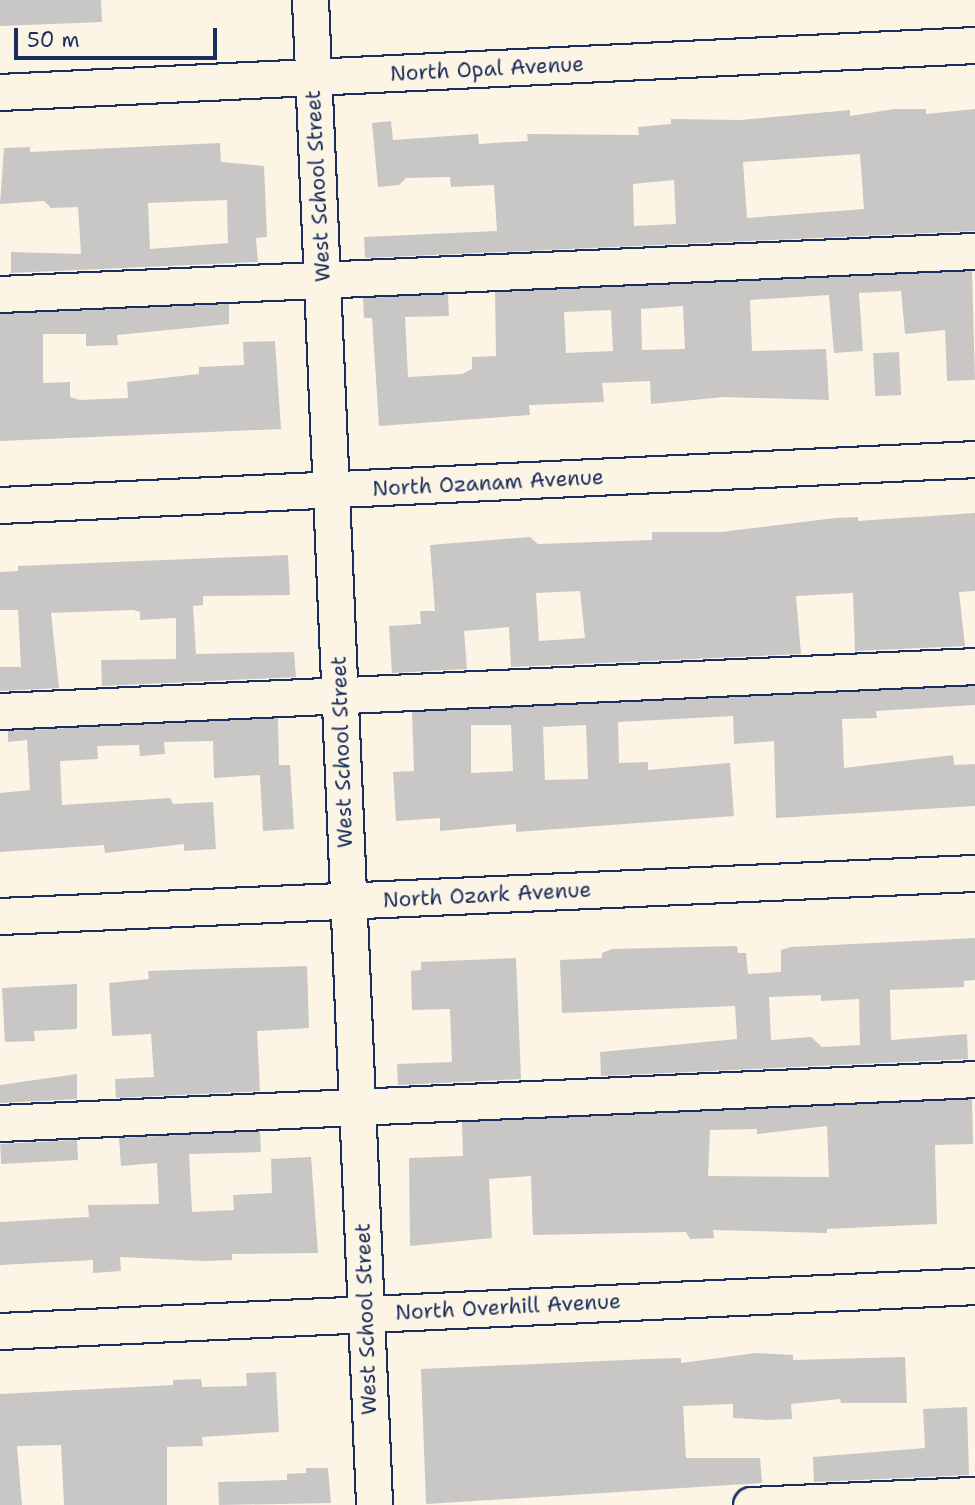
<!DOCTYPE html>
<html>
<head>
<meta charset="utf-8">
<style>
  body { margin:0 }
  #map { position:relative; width:975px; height:1505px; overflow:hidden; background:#fcf5e5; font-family:"Shantell Sans",sans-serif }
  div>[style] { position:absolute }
  .building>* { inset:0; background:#c8c7c6; transform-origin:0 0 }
  .roads { filter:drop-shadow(2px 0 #1b2f5e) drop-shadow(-2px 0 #1b2f5e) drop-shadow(0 2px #1b2f5e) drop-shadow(0 -2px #1b2f5e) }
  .minor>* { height:35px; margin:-17.5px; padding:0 17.5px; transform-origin:17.5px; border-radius:17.5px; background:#fcf5e5 }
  span { translate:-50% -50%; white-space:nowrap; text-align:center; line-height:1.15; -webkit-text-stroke:7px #fcf5e5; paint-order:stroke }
  .street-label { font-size:21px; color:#1b2f5e }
  .scale { position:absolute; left:14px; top:28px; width:203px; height:32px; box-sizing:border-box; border:4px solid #1b2f5e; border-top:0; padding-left:9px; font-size:21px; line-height:24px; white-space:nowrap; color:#1b2f5e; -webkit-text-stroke:5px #fcf5e5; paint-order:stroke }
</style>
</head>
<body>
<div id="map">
  <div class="building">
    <i style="clip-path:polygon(0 0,101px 0,102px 22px,0 26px)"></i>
    <i style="clip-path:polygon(evenodd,895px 109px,926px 109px,926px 114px,975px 109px,975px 231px,365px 258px,364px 237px,497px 231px,494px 185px,451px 187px,450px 177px,406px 178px,399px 185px,378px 187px,372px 123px,391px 121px,393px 140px,478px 134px,479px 144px,528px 141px,527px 134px,639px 135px,638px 127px,671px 124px,671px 119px,740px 120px,850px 110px,850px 116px,895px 109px,860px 154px,864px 209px,747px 218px,743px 162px,860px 154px,895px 109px,674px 180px,676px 224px,634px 226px,633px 184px,674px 180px)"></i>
    <i style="clip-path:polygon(evenodd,220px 143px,221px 162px,264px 166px,267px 237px,256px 238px,258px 262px,11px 273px,11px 252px,81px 254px,78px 207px,51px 208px,44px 201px,0 204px,4px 148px,30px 147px,30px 152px,220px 143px,227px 200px,228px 243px,150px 249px,148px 203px,227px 200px)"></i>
    <i style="clip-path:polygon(evenodd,972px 271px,975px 380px,947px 381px,945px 330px,905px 334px,901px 291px,859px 293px,863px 351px,834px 353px,829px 295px,750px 300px,752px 351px,826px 349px,829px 400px,724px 397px,651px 404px,650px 381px,602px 383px,604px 402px,529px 405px,530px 415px,379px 426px,372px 318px,364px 318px,363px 298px,448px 294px,449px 316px,405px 317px,408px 377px,462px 374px,472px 369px,472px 357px,496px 356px,495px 292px,972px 271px,683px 306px,685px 349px,642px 350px,641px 309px,683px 306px,972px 271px,611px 310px,613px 351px,566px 353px,564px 312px,611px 310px)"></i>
    <i style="clip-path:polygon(229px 304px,229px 324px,117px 335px,118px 345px,86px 346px,86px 334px,43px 334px,43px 383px,70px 382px,70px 397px,80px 400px,128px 398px,127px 382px,199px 374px,199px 367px,244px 365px,243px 342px,275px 341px,281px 429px,0 441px,0 314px)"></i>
    <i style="left:899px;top:352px;width:43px;height:26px;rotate:87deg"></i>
    <i style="clip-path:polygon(evenodd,975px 513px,975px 591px,959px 592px,965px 646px,855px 651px,853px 593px,796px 596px,801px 654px,511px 667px,509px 627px,464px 631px,467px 669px,392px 673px,389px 626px,421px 624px,420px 611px,435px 611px,430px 545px,530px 537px,538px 544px,652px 540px,652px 532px,721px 532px,835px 518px,858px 517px,858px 521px,975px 513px,580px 591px,585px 638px,539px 641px,536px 593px,580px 591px)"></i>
    <i style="clip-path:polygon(288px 555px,290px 595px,203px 596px,203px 605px,193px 606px,196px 654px,294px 652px,296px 677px,102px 686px,101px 660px,176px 659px,176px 618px,140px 620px,140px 612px,133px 610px,51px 613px,59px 688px,0 691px,0 667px,21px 667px,18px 610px,0 610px,0 572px,18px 571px,18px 566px)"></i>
    <i style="clip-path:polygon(evenodd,975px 686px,975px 705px,876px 711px,877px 718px,842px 719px,844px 768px,953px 755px,954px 765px,975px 764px,975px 806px,776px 818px,774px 741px,734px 744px,733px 716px,618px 722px,619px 763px,648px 762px,648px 770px,730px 763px,734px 816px,516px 832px,516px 824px,440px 831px,440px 818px,396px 821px,393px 772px,414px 771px,412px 712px,975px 686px,471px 725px,511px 725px,513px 771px,471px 773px,471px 725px,975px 686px,586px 725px,588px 779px,545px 780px,543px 727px,586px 725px)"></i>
    <i style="clip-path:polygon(278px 718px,279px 765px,290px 765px,294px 829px,263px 831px,260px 775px,214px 778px,213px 741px,164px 742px,165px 754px,140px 756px,139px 745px,97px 746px,98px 759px,60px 761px,62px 805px,170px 798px,173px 804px,213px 802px,216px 849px,184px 851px,184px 844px,105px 853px,104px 845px,0 852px,0 793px,30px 790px,27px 740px,8px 742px,8px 731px)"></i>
    <i style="clip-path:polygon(evenodd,975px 938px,975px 980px,964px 981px,964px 987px,890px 990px,891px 1040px,967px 1034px,968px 1059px,601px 1076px,600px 1052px,737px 1039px,735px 1006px,562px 1013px,560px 960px,602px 958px,602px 953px,612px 949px,737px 946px,738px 953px,746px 953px,748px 974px,781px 972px,781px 950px,791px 947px,975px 938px,821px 995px,821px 1001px,859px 999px,860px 1045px,822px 1047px,811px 1037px,771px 1040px,769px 997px,821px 995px)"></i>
    <i style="clip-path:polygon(516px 958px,521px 1079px,398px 1085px,397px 1064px,452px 1062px,450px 1009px,412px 1010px,411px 971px,421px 970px,421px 962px)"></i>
    <i style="clip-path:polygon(307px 966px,309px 1028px,257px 1031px,260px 1091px,116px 1098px,115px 1079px,154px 1077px,151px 1034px,112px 1036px,109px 983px,149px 979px,148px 971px)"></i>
    <i style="clip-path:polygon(77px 984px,77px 1029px,34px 1031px,35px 1041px,5px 1042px,2px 988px)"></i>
    <i style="clip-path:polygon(77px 1074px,77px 1099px,0 1103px,0 1085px)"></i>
    <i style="clip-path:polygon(evenodd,972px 1099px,973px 1144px,935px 1145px,937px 1224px,827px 1229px,827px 1233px,713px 1230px,714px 1238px,690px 1239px,686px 1232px,533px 1235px,531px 1176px,489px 1179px,492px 1238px,410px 1246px,409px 1158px,463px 1156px,462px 1122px,972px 1099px,827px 1126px,829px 1177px,708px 1176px,710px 1130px,757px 1129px,757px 1134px,827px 1126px)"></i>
    <i style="clip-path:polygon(260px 1131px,261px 1152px,189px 1154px,192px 1212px,234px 1210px,233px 1195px,272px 1193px,271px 1159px,311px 1157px,318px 1253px,232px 1254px,232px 1260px,204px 1261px,120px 1257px,121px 1271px,93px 1273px,93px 1260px,0 1265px,0 1222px,89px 1217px,88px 1205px,159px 1204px,157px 1163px,121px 1166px,119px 1138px)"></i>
    <i style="left:77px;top:1140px;width:20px;height:77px;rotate:87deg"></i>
    <i style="clip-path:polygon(756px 1353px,793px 1355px,793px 1360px,905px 1357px,907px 1403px,841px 1403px,840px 1399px,791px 1404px,792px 1419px,767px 1420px,733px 1418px,733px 1404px,683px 1406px,686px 1458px,760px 1458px,762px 1483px,426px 1504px,421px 1369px,648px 1359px,681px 1358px,681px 1363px)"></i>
    <i style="clip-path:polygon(276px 1372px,279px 1432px,202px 1437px,203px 1446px,167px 1447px,167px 1505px,64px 1505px,61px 1445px,17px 1446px,22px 1505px,0 1505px,0 1394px,173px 1385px,173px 1380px,201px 1379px,202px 1387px,247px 1386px,246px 1373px)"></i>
    <i style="clip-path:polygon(967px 1407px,969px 1475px,814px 1482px,813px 1457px,925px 1448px,923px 1409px)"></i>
    <i style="clip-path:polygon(306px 1468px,328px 1468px,331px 1503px,219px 1505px,218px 1482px,287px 1480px,287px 1474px,306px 1473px)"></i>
  </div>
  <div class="roads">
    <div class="minor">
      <i style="left:310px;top:0;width:1506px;rotate:87.56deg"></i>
      <i style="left:0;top:92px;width:976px;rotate:-2.76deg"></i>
      <i style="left:0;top:294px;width:976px;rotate:-2.53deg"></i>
      <i style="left:0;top:505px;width:976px;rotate:-2.7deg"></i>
      <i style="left:0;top:711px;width:976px;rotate:-2.64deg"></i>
      <i style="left:0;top:916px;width:976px;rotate:-2.53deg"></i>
      <i style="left:0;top:1123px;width:976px;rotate:-2.58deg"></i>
      <i style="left:0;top:1331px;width:976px;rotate:-2.64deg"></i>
      <i style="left:751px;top:1505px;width:224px;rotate:-2.6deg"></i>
    </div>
  </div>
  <div class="street-label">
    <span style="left:487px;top:69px;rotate:-3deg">North Opal Avenue</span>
    <span style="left:318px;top:186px;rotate:-93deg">West School Street</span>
    <span style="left:488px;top:483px;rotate:-3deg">North Ozanam Avenue</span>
    <span style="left:342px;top:752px;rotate:-92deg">West School Street</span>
    <span style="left:487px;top:895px;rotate:-3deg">North Ozark Avenue</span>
    <span style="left:508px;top:1307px;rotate:-3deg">North Overhill Avenue</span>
    <span style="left:366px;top:1319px;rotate:-92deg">West School Street</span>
  </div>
  <div class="scale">50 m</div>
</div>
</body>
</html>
